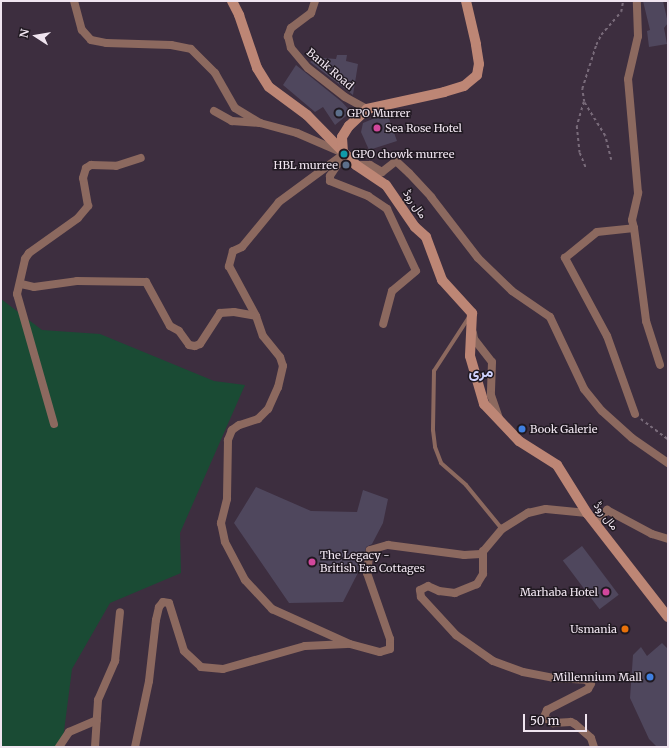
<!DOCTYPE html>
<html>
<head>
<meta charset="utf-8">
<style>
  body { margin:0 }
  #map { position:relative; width:669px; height:748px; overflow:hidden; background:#3d2e3f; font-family:Merriweather,Vazirmatn,serif }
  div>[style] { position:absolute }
  .green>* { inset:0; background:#1a4b34 }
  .building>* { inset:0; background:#4f475d; transform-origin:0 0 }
  .path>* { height:1.5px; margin-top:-0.75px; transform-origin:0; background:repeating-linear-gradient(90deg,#796b7a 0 3px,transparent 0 6px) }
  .lane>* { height:4px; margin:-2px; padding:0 2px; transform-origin:2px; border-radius:2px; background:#8c695f }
  .street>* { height:8px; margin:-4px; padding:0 4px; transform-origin:4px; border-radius:4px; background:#8c695f }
  .secondary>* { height:10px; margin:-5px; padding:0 5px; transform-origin:5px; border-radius:5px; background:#bd8675 }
  .dots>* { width:11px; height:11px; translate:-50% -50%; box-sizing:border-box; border:2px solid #201921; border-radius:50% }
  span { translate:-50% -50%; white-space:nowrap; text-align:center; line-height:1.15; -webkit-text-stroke:3px #201921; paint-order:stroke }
  .street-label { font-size:11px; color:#f0e5f0 }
  .poi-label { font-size:11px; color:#f0e5f0 }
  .left { translate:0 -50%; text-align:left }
  .right { translate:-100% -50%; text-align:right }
  .district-label { font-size:15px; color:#cfd2fd; font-weight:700 }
  .frame { position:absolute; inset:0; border:2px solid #f0e5f0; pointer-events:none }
  .north { position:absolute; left:16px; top:16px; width:40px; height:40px; -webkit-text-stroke:3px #201921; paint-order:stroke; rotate:282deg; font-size:11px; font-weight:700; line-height:16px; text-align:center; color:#f0e5f0 }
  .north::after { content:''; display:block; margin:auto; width:14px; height:18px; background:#f0e5f0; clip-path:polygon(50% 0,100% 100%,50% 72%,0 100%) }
  .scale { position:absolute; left:523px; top:714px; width:64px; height:18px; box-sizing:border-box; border:2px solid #f0e5f0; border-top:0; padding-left:5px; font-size:12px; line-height:14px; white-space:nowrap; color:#f0e5f0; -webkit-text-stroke:3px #201921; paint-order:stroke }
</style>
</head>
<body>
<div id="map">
  <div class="green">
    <i style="clip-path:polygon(1px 299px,42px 330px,100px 334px,214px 381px,245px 385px,180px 533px,181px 573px,110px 603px,72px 669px,62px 747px,1px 747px)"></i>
  </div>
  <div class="building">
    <i style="clip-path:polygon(643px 1px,663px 1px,668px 23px,664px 28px,667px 44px,649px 47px,647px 31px,650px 30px)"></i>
    <i style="clip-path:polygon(337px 55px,347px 55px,346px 61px,358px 64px,353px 95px,310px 62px,316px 58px,323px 63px,323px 58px,336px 59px)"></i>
    <i style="clip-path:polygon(296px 65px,342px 102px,351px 112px,335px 125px,323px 107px,315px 112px,283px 85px)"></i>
    <i style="clip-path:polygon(387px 113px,397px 141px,369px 150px,361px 132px,363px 123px)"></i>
    <i style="clip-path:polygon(256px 487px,311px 511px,357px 512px,363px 490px,388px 499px,383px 523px,372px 544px,366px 547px,363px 563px,343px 602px,289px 603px,234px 523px)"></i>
    <i style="left:582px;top:546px;width:61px;height:24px;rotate:53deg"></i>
    <i style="clip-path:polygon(662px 643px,668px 649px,668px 747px,657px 747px,649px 739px,630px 698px,633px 655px,641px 647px,647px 656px)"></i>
  </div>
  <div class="path">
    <i style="left:584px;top:102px;width:25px;rotate:106deg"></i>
    <i style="left:577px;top:126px;width:27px;rotate:84deg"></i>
    <i style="left:580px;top:153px;width:16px;rotate:68deg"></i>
    <i style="left:611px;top:160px;width:25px;rotate:-104deg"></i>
    <i style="left:605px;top:136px;width:40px;rotate:-122deg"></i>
    <i style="left:584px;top:102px;width:13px;rotate:-99deg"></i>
    <i style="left:582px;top:89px;width:46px;rotate:-72.3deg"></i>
    <i style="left:596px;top:45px;width:11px;rotate:-63deg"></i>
    <i style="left:601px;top:35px;width:30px;rotate:-49deg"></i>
    <i style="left:621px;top:12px;width:11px;rotate:-80deg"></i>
    <i style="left:641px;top:419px;width:34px;rotate:37deg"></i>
  </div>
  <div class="lane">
    <i style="left:471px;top:314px;width:68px;rotate:123deg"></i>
    <i style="left:434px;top:371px;width:59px;rotate:91deg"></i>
    <i style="left:433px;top:430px;width:17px;rotate:83deg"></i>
    <i style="left:435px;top:447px;width:17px;rotate:69deg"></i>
    <i style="left:441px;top:463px;width:33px;rotate:41deg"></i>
    <i style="left:466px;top:485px;width:57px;rotate:50.7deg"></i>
  </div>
  <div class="street">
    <i style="left:74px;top:1px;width:30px;rotate:75deg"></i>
    <i style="left:82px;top:30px;width:13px;rotate:48deg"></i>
    <i style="left:91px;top:40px;width:15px;rotate:11deg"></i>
    <i style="left:106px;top:43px;width:65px;rotate:1.8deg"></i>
    <i style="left:171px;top:45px;width:20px;rotate:11deg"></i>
    <i style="left:191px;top:49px;width:34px;rotate:45deg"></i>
    <i style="left:215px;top:73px;width:40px;rotate:60.3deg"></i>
    <i style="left:235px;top:108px;width:29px;rotate:31deg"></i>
    <i style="left:260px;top:123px;width:38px;rotate:15deg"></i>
    <i style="left:297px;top:133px;width:48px;rotate:23.4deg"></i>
    <i style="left:315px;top:1px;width:13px;rotate:108deg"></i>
    <i style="left:311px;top:13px;width:25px;rotate:143deg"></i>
    <i style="left:291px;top:28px;width:9px;rotate:111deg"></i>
    <i style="left:288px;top:36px;width:12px;rotate:76deg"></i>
    <i style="left:291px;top:48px;width:26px;rotate:50deg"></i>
    <i style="left:308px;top:68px;width:47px;rotate:38.1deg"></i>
    <i style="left:345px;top:97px;width:25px;rotate:29deg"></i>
    <i style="left:214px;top:111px;width:21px;rotate:29deg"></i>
    <i style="left:232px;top:121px;width:28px;rotate:4deg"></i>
    <i style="left:344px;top:154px;width:81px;rotate:143.6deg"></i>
    <i style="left:279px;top:202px;width:58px;rotate:129.4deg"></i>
    <i style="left:242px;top:247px;width:10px;rotate:156deg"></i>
    <i style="left:233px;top:251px;width:16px;rotate:105deg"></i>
    <i style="left:229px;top:266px;width:57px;rotate:61.6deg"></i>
    <i style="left:256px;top:316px;width:21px;rotate:71deg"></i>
    <i style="left:263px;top:336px;width:27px;rotate:51deg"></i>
    <i style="left:280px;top:357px;width:9px;rotate:72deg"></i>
    <i style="left:283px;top:366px;width:22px;rotate:103deg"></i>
    <i style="left:278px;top:387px;width:24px;rotate:114deg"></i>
    <i style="left:268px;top:409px;width:14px;rotate:135deg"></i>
    <i style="left:258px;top:419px;width:20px;rotate:162deg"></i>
    <i style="left:239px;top:425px;width:9px;rotate:144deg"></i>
    <i style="left:232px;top:430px;width:11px;rotate:112deg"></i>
    <i style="left:228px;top:440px;width:59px;rotate:91deg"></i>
    <i style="left:227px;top:499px;width:25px;rotate:104deg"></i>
    <i style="left:221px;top:523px;width:19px;rotate:78deg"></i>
    <i style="left:225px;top:542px;width:43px;rotate:62.2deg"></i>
    <i style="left:245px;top:580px;width:40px;rotate:47deg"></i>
    <i style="left:272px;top:609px;width:85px;rotate:24.2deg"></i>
    <i style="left:350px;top:644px;width:31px;rotate:15deg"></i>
    <i style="left:380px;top:652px;width:10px;rotate:-17deg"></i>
    <i style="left:390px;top:649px;width:10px;rotate:-90deg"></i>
    <i style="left:390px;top:639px;width:70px;rotate:-109.2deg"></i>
    <i style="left:367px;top:573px;width:23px;rotate:-83deg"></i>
    <i style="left:370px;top:550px;width:19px;rotate:-16deg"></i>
    <i style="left:388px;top:545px;width:77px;rotate:7.5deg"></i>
    <i style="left:464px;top:555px;width:17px;rotate:-3deg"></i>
    <i style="left:481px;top:554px;width:33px;rotate:-50deg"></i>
    <i style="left:502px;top:529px;width:31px;rotate:-32deg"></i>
    <i style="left:528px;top:513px;width:18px;rotate:-13deg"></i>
    <i style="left:546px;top:509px;width:41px;rotate:5.6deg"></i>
    <i style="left:343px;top:156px;width:24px;rotate:123deg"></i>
    <i style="left:330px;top:176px;width:5px;rotate:90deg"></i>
    <i style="left:330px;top:181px;width:41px;rotate:21.5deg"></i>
    <i style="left:368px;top:196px;width:23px;rotate:34deg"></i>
    <i style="left:387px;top:209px;width:68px;rotate:64.9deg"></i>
    <i style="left:416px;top:271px;width:31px;rotate:140deg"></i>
    <i style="left:392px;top:291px;width:34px;rotate:105deg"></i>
    <i style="left:356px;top:165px;width:14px"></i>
    <i style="left:370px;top:165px;width:14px;rotate:30deg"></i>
    <i style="left:382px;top:172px;width:18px;rotate:-38deg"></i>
    <i style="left:396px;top:161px;width:18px;rotate:43deg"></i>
    <i style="left:409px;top:173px;width:33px;rotate:47deg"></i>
    <i style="left:431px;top:197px;width:77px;rotate:52.4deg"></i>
    <i style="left:478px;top:258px;width:47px;rotate:44.1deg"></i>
    <i style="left:512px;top:291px;width:46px;rotate:34.4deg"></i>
    <i style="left:550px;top:317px;width:80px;rotate:64.7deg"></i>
    <i style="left:584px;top:389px;width:28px;rotate:51deg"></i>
    <i style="left:602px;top:411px;width:40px;rotate:42deg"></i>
    <i style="left:632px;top:438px;width:44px;rotate:34.8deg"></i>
    <i style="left:634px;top:228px;width:94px;rotate:82.6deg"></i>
    <i style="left:646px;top:321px;width:46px;rotate:72.3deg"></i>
    <i style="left:21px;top:284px;width:13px;rotate:13deg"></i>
    <i style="left:34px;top:287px;width:43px;rotate:-7.9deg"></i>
    <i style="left:77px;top:281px;width:69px;rotate:0.8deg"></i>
    <i style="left:146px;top:282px;width:50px;rotate:61.4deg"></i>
    <i style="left:170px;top:326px;width:10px;rotate:29deg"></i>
    <i style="left:179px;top:331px;width:17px;rotate:54deg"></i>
    <i style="left:189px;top:345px;width:6px;rotate:9deg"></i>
    <i style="left:195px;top:346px;width:5px;rotate:-22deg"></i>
    <i style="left:200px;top:344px;width:37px;rotate:-57deg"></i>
    <i style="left:220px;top:313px;width:14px;rotate:-4deg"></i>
    <i style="left:234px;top:312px;width:22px;rotate:10deg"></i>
    <i style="left:473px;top:333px;width:6px;rotate:81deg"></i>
    <i style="left:474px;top:339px;width:29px;rotate:52deg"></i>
    <i style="left:492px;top:362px;width:33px;rotate:92deg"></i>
    <i style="left:491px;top:395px;width:24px;rotate:71deg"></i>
    <i style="left:635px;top:414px;width:83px;rotate:-109.7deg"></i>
    <i style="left:607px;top:336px;width:89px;rotate:-118.3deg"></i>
    <i style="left:565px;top:258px;width:41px;rotate:-39.1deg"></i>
    <i style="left:597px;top:232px;width:37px;rotate:-6deg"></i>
    <i style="left:634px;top:228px;width:8px;rotate:-104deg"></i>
    <i style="left:632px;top:220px;width:28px;rotate:-77deg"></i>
    <i style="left:638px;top:193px;width:114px;rotate:-95deg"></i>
    <i style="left:628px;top:79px;width:44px;rotate:-76.9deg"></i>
    <i style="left:638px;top:36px;width:35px;rotate:-92deg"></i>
    <i style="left:54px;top:424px;width:135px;rotate:-105.9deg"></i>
    <i style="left:17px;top:294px;width:36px;rotate:-77deg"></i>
    <i style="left:25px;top:259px;width:7px;rotate:-56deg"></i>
    <i style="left:29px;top:253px;width:60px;rotate:-35.5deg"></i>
    <i style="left:78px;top:218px;width:16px;rotate:-50deg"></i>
    <i style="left:88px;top:206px;width:28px;rotate:-100deg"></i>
    <i style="left:83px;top:178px;width:10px;rotate:-73deg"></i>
    <i style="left:86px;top:168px;width:6px;rotate:-31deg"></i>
    <i style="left:91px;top:165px;width:25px;rotate:2deg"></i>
    <i style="left:116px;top:166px;width:26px;rotate:-18deg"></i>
    <i style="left:597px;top:522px;width:16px;rotate:-50deg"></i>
    <i style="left:607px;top:510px;width:51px;rotate:28.1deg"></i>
    <i style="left:652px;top:534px;width:17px;rotate:17deg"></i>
    <i style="left:483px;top:551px;width:23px;rotate:90deg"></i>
    <i style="left:483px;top:574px;width:12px;rotate:121deg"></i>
    <i style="left:477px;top:584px;width:24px;rotate:158deg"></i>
    <i style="left:455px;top:593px;width:16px;rotate:-173deg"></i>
    <i style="left:439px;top:591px;width:12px;rotate:-156deg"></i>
    <i style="left:428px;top:586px;width:9px;rotate:153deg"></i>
    <i style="left:420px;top:590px;width:7px;rotate:82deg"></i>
    <i style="left:421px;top:597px;width:52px;rotate:47.4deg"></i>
    <i style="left:456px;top:635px;width:45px;rotate:35.1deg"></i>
    <i style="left:493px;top:661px;width:32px;rotate:20deg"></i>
    <i style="left:523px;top:672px;width:31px;rotate:11deg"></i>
    <i style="left:553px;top:678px;width:33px;rotate:3deg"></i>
    <i style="left:586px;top:680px;width:6px;rotate:39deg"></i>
    <i style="left:591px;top:684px;width:6px;rotate:121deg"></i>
    <i style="left:588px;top:689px;width:46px;rotate:152.9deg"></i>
    <i style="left:547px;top:710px;width:8px;rotate:113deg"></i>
    <i style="left:544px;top:717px;width:11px;rotate:34deg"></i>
    <i style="left:553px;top:723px;width:18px;rotate:-3deg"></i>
    <i style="left:571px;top:722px;width:4px;rotate:27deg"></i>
    <i style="left:575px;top:724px;width:21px;rotate:41deg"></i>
    <i style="left:591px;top:738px;width:9px;rotate:72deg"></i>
    <i style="left:59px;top:747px;width:18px;rotate:-56deg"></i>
    <i style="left:69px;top:732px;width:30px;rotate:-23deg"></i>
    <i style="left:95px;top:747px;width:47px;rotate:-86.3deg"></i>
    <i style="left:98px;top:700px;width:43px;rotate:-66.4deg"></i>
    <i style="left:115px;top:661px;width:49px;rotate:-84.2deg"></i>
    <i style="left:135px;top:747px;width:67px;rotate:-78deg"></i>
    <i style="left:149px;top:681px;width:61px;rotate:-83.5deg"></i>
    <i style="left:156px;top:620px;width:13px;rotate:-77deg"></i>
    <i style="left:159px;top:607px;width:6px;rotate:-51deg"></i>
    <i style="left:163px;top:602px;width:6px;rotate:9deg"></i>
    <i style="left:169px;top:603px;width:50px;rotate:72.6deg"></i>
    <i style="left:184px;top:651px;width:23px;rotate:43deg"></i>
    <i style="left:201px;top:667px;width:22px;rotate:5deg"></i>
    <i style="left:223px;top:669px;width:85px;rotate:-15.7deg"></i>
    <i style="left:305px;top:646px;width:42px;rotate:-2.7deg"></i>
  </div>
  <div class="secondary">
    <i style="left:232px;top:1px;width:16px;rotate:63deg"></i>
    <i style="left:239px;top:15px;width:56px;rotate:71.2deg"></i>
    <i style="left:257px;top:68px;width:22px;rotate:58deg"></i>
    <i style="left:269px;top:87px;width:47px;rotate:36.4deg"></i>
    <i style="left:307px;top:115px;width:70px;rotate:45.6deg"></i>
    <i style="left:356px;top:165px;width:36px;rotate:34deg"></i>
    <i style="left:386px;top:185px;width:51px;rotate:55.4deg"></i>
    <i style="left:415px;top:227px;width:15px;rotate:42deg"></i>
    <i style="left:426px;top:237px;width:46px;rotate:69.6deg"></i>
    <i style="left:442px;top:280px;width:45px;rotate:47.7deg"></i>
    <i style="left:472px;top:313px;width:43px;rotate:92.7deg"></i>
    <i style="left:470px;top:356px;width:50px;rotate:73.7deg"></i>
    <i style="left:484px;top:404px;width:51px;rotate:46.6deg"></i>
    <i style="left:519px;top:441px;width:45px;rotate:32.3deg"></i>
    <i style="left:557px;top:465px;width:57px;rotate:58deg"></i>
    <i style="left:587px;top:513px;width:132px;rotate:52.1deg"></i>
    <i style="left:343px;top:152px;width:15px;rotate:-94deg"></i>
    <i style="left:342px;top:137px;width:13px;rotate:-58deg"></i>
    <i style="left:349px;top:126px;width:25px;rotate:-43deg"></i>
    <i style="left:367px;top:109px;width:79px;rotate:-12.4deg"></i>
    <i style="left:444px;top:92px;width:21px;rotate:-17deg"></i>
    <i style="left:464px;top:86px;width:17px;rotate:-40deg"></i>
    <i style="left:477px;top:75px;width:11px;rotate:-80deg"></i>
    <i style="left:479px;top:64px;width:20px;rotate:-99deg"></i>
    <i style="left:476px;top:44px;width:44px;rotate:-103.1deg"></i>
  </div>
  <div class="dots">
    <i style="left:339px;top:113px;background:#5c6f8a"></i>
    <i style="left:377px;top:128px;background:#d1479c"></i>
    <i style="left:344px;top:154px;background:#0f9aa8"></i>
    <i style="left:346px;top:165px;background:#5c6f8a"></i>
    <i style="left:522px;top:429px;background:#3f7fe0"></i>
    <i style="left:312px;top:562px;background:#d1479c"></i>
    <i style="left:606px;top:592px;background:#d1479c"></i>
    <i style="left:625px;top:629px;background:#e8710a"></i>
    <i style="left:650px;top:677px;background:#3f7fe0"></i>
  </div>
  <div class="street-label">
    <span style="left:330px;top:69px;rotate:40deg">Bank Road</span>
    <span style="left:415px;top:204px;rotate:55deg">مال روڈ</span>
    <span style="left:606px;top:516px;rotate:52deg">مال روڈ</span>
  </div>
  <div class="poi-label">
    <span class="left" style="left:347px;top:113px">GPO Murrer</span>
    <span class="left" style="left:385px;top:128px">Sea Rose Hotel</span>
    <span class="left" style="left:352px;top:154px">GPO chowk murree</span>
    <span class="right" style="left:338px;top:165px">HBL murree</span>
    <span class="left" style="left:530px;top:429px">Book Galerie</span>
    <span class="left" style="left:320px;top:562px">The Legacy -<br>British Era Cottages</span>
    <span class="right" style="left:598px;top:592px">Marhaba Hotel</span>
    <span class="right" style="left:617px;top:629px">Usmania</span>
    <span class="right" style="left:642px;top:677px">Millennium Mall</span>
  </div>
  <div class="district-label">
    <span style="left:481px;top:372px">مری</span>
  </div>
  <div class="frame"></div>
  <div class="north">N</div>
  <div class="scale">50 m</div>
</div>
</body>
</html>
